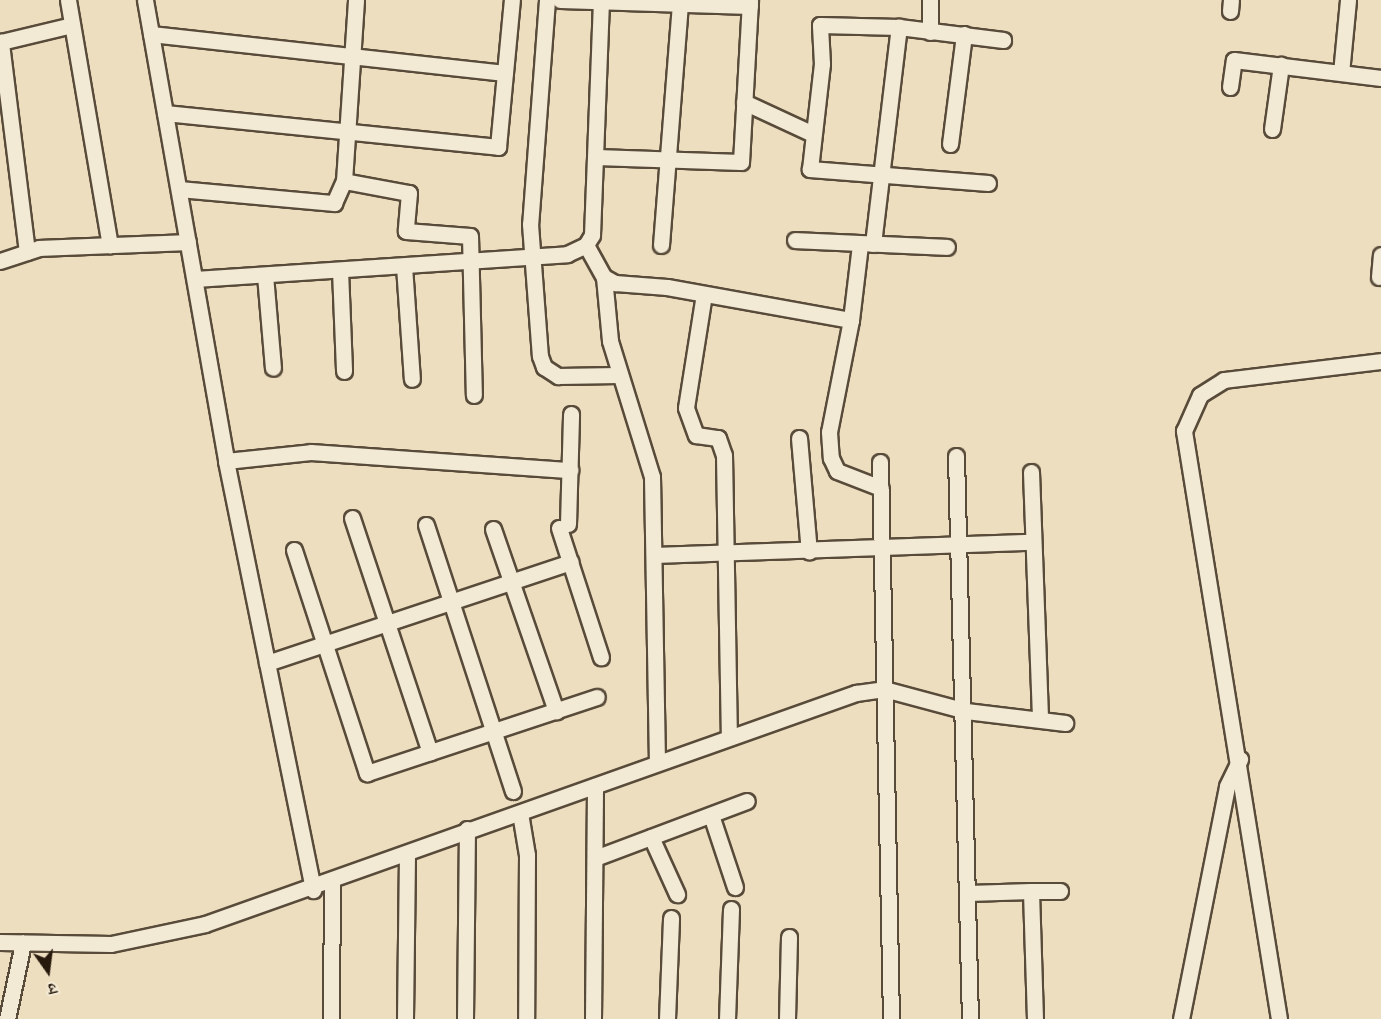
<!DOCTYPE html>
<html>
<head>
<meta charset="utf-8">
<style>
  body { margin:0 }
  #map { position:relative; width:1381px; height:1019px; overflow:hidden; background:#eddebf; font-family:"IM FELL DW Pica","Noto Serif Devanagari",serif }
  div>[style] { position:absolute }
  .roads { filter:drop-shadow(2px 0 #584b3a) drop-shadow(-2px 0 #584b3a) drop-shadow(0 2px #584b3a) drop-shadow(0 -2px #584b3a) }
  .minor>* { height:15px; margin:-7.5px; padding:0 7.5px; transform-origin:7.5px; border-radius:7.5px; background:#f3ead5 }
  span { translate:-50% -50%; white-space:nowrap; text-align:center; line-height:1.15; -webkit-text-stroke:4.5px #f3ead5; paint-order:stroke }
  .north { position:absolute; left:18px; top:941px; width:60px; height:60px; -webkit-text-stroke:4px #f3ead5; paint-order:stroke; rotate:166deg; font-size:16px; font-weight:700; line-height:24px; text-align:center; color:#271a0d }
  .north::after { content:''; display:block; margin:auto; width:21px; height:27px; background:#271a0d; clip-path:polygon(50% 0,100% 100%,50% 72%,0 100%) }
</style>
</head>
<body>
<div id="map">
  <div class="roads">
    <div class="minor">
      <i style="left:68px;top:0;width:249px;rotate:80.3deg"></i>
      <i style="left:145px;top:0;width:468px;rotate:80deg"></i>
      <i style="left:226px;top:461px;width:438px;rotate:78.5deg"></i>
      <i style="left:547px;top:0;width:225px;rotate:94.3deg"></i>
      <i style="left:530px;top:224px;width:132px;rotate:85.7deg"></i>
      <i style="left:540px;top:356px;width:12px;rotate:70deg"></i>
      <i style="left:544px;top:367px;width:17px;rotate:33deg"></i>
      <i style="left:558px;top:376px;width:60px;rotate:-1deg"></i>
      <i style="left:560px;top:0;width:190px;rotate:1.8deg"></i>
      <i style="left:1230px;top:11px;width:11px;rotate:-85deg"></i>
      <i style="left:930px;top:32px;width:32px;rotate:-90deg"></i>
      <i style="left:151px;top:34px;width:356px;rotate:6.3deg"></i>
      <i style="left:1341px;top:73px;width:73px;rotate:-84.5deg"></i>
      <i style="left:1230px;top:87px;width:27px;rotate:-82deg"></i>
      <i style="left:1234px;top:60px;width:148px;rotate:7deg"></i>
      <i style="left:744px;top:102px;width:76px;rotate:24.9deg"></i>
      <i style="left:165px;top:113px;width:335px;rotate:5.8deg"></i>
      <i style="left:498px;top:147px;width:148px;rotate:-84.6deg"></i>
      <i style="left:1272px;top:129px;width:65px;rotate:-82deg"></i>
      <i style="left:950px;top:144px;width:111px;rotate:-82.7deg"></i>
      <i style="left:596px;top:157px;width:145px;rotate:2deg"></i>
      <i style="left:741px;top:162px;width:162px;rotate:-86.8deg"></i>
      <i style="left:344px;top:181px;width:66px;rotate:10.5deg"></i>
      <i style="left:409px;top:193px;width:38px;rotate:95deg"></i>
      <i style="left:406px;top:231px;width:64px;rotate:4.5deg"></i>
      <i style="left:470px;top:236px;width:159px;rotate:88.6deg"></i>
      <i style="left:988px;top:183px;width:179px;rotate:-175.5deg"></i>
      <i style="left:810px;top:169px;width:106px;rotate:-83.5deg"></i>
      <i style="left:822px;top:64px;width:39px;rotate:-93deg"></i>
      <i style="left:820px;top:25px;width:79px;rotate:1.5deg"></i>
      <i style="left:899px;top:27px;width:105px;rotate:7.1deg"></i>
      <i style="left:179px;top:189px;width:156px;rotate:5.2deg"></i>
      <i style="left:334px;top:203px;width:24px;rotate:-66deg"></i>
      <i style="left:344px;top:181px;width:181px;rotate:-86.2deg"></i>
      <i style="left:795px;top:240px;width:152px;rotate:2.6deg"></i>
      <i style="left:873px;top:244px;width:219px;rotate:-83.2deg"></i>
      <i style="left:586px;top:245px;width:37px;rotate:61deg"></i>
      <i style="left:604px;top:277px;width:13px;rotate:29deg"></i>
      <i style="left:615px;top:283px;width:52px;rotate:4.4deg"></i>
      <i style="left:667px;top:287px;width:187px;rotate:10.2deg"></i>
      <i style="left:851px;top:320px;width:77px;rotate:-83.2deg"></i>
      <i style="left:661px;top:245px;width:241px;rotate:-85.5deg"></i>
      <i style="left:27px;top:252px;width:212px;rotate:-97.1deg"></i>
      <i style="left:1px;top:42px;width:73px;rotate:-13.5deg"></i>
      <i style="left:0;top:261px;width:41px;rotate:-18.4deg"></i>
      <i style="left:39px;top:248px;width:149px;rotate:-2.3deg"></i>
      <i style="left:404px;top:266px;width:113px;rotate:86deg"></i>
      <i style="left:340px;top:270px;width:101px;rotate:87.7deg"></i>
      <i style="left:265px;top:275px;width:93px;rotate:85.1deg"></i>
      <i style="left:604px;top:277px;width:64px;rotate:84.6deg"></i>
      <i style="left:610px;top:341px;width:142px;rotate:72.8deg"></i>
      <i style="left:652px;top:477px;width:285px;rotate:89deg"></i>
      <i style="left:1379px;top:277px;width:22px;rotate:-85deg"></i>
      <i style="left:195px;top:279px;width:373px;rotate:-3.8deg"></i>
      <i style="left:567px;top:254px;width:21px;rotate:-25deg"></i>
      <i style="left:586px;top:245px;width:12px;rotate:-59deg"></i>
      <i style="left:592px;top:235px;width:231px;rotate:-87.8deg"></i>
      <i style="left:704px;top:294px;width:115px;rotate:99deg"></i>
      <i style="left:686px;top:408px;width:29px;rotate:70deg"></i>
      <i style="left:696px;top:435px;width:22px;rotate:8deg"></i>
      <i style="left:718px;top:438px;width:18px;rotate:71deg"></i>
      <i style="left:724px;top:455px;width:280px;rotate:89deg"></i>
      <i style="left:851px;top:320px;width:114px;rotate:101.1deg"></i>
      <i style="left:829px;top:432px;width:26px;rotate:86deg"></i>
      <i style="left:831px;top:458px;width:14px;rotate:65deg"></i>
      <i style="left:837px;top:471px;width:47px;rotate:21.1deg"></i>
      <i style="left:799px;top:438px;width:114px;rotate:85deg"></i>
      <i style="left:956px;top:456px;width:563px;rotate:88.58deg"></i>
      <i style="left:226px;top:461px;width:85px;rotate:-6deg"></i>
      <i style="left:311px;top:452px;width:260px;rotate:4deg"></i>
      <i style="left:880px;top:462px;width:557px;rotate:88.87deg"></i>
      <i style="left:1031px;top:472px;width:246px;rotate:87.9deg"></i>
      <i style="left:352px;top:518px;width:247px;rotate:71.6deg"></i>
      <i style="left:568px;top:524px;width:110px;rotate:-88.4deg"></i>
      <i style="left:426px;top:525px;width:280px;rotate:71.9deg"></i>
      <i style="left:559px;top:528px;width:136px;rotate:72deg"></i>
      <i style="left:493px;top:529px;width:193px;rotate:70.9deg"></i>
      <i style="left:294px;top:550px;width:235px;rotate:71.9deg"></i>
      <i style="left:367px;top:773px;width:242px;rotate:-18.3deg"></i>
      <i style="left:654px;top:555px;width:377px;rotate:-2deg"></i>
      <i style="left:267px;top:663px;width:320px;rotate:-18.4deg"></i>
      <i style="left:520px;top:813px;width:43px;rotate:80.5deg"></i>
      <i style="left:527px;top:855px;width:164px;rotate:90.3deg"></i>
      <i style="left:711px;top:815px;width:76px;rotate:71.6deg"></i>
      <i style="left:651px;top:837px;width:63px;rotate:65.5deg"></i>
      <i style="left:595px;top:858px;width:162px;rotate:-20.6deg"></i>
      <i style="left:968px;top:893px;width:63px;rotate:-1.8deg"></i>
      <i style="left:0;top:942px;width:111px;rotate:1deg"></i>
      <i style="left:111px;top:944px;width:96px;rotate:-12deg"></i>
      <i style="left:205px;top:924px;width:691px;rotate:-19.54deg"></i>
      <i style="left:856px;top:693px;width:28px;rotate:-8deg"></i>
      <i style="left:884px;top:689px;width:85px;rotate:15deg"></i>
      <i style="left:966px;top:711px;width:100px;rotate:6.9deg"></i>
      <i style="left:7px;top:1019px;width:78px;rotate:-78.1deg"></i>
      <i style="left:331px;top:1019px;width:135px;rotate:-89.6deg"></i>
      <i style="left:405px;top:1019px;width:164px;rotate:-89.3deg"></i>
      <i style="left:465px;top:1019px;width:190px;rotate:-89.4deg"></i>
      <i style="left:593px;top:1019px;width:233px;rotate:-89.5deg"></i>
      <i style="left:667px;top:1019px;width:101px;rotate:-87.7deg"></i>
      <i style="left:727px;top:1019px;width:110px;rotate:-87.9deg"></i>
      <i style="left:787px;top:1019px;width:82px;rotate:-88.6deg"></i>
      <i style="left:1035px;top:1019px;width:128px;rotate:-91.8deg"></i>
      <i style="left:1031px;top:891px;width:29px"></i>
      <i style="left:1181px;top:1019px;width:237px;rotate:-78.8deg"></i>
      <i style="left:1227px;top:786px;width:30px;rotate:-64deg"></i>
      <i style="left:1279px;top:1019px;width:596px;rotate:-99.18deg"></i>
      <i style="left:1184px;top:431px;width:39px;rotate:-66deg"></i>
      <i style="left:1200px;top:395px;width:28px;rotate:-32deg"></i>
      <i style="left:1224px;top:380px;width:158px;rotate:-6.9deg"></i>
    </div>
  </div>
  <div class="north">उ</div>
</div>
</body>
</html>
